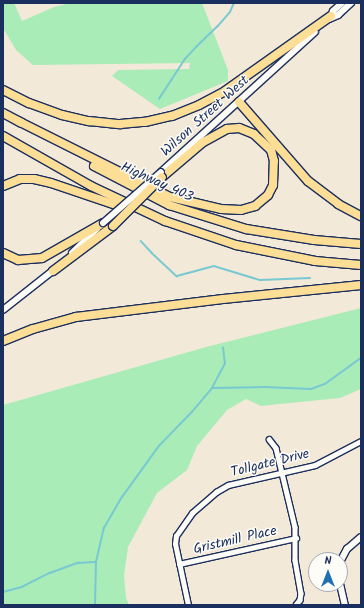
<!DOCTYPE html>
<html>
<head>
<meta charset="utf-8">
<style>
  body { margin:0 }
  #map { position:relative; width:364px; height:608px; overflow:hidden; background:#f3e9d8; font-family:Kalam,sans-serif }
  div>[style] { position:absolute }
  .green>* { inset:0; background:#a9ecb7 }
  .stream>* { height:1.5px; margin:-0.75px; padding:0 0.75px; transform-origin:0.75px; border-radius:0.75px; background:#78c9d2 }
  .roads { filter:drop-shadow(1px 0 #1b2f5e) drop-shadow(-1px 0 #1b2f5e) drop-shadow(0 1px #1b2f5e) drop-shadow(0 -1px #1b2f5e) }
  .street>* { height:4.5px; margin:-2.25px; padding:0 2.25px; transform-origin:2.25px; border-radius:2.25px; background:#fdfcf7 }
  .secondary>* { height:6px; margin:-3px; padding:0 3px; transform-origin:3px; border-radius:3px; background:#fdfcf7 }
  .highway>* { height:8px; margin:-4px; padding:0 4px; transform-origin:4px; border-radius:4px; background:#fdde96 }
  .bridges { filter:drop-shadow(1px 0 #1b2f5e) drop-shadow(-1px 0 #1b2f5e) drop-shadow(0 1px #1b2f5e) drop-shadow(0 -1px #1b2f5e) }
  .secondary-bridge>* { height:6px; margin:-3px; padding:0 3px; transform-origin:3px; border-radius:3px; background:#fdfcf7 }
  .highway-bridge>* { height:8px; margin:-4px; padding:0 4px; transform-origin:4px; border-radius:4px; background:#fdde96 }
  span { translate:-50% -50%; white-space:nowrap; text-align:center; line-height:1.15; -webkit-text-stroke:3px #fdfcf7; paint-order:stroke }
  .street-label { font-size:14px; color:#1b2f5e }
  .frame { position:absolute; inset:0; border:4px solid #1b2f5e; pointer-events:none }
  .north { position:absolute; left:308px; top:552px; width:40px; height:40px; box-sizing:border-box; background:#fdfcf7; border:1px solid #a3aaba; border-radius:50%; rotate:0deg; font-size:11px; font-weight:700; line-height:16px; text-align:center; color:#1b2f5e }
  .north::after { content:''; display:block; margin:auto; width:14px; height:18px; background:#1f6fb2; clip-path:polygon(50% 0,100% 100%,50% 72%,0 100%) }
</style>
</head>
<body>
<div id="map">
  <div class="green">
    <i style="clip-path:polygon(3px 3px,14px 3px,22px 21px,54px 7px,70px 3px,202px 3px,228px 70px,228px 81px,160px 109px,112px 76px,118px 70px,189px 69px,190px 63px,33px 65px,16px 50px,3px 28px)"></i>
    <i style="clip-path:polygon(361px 308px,361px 389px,340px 398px,280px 404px,261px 406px,246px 399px,227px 410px,197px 446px,187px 470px,157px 493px,128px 547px,124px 576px,126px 598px,129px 605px,3px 605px,3px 405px,206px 347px)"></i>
  </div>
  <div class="stream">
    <i style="left:159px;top:99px;width:48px;rotate:-57deg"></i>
    <i style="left:185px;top:59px;width:16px;rotate:-47deg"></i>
    <i style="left:196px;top:47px;width:30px;rotate:-44deg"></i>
    <i style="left:218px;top:26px;width:18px;rotate:-49deg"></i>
    <i style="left:230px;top:12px;width:10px;rotate:-66deg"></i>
    <i style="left:141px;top:241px;width:16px;rotate:47deg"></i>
    <i style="left:152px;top:253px;width:34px;rotate:43deg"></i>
    <i style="left:177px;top:276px;width:38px;rotate:-15deg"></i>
    <i style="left:214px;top:266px;width:48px;rotate:16.9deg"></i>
    <i style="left:260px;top:280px;width:50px;rotate:-2.3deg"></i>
    <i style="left:212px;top:388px;width:52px;rotate:-1.1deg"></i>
    <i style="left:264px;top:387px;width:47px;rotate:2.4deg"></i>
    <i style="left:311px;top:389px;width:15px;rotate:-20deg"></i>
    <i style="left:325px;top:384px;width:44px;rotate:-35.8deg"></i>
    <i style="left:3px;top:592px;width:20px;rotate:-15deg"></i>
    <i style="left:22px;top:587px;width:31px;rotate:-27deg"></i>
    <i style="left:50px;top:573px;width:30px;rotate:-20deg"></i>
    <i style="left:78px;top:563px;width:17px;rotate:-3deg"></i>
    <i style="left:95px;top:605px;width:43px;rotate:-88.7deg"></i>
    <i style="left:96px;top:562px;width:35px;rotate:-77deg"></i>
    <i style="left:104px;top:528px;width:32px;rotate:-60deg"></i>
    <i style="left:120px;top:500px;width:67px;rotate:-54.2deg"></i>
    <i style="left:159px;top:446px;width:47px;rotate:-45.9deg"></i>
    <i style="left:192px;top:412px;width:31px;rotate:-50deg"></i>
    <i style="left:212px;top:388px;width:27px;rotate:-62deg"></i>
    <i style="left:225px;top:364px;width:16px;rotate:-97deg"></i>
  </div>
  <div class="roads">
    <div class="street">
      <i style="left:269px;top:439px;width:11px;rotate:52deg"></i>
      <i style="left:276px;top:448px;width:81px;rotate:76.5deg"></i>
      <i style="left:295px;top:527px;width:33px;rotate:90deg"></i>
      <i style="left:295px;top:560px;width:34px;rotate:80deg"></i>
      <i style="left:301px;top:593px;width:7px;rotate:98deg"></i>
      <i style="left:300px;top:600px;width:6px;rotate:129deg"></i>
      <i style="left:179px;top:564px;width:120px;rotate:-12.5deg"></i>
      <i style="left:188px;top:605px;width:62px;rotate:-102deg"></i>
      <i style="left:175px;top:544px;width:8px;rotate:-83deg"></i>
      <i style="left:176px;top:536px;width:28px;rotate:-55deg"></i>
      <i style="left:192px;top:513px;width:32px;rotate:-41deg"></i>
      <i style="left:216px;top:492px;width:14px;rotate:-30deg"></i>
      <i style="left:228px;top:485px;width:89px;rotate:-12.9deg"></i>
      <i style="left:315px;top:465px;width:52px;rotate:-27.6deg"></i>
    </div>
    <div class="secondary">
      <i style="left:331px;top:16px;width:5px;rotate:-68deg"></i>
      <i style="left:333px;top:11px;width:12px;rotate:-42deg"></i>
      <i style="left:329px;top:19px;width:10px;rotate:-24deg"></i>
      <i style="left:338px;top:15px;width:18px;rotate:-43deg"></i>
      <i style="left:161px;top:172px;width:208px;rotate:-42.3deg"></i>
      <i style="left:72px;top:253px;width:35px;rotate:-44deg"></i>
      <i style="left:3px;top:310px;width:66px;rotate:-38.3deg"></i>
      <i style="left:340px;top:562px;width:15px;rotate:-62deg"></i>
      <i style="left:347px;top:549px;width:18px;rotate:-41deg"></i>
      <i style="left:340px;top:584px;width:22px;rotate:77deg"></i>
    </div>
    <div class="highway">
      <i style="left:3px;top:90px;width:29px;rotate:27deg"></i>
      <i style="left:29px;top:103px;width:35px;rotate:20deg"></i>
      <i style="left:62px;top:115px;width:28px;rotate:13deg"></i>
      <i style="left:89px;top:121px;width:31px;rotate:6deg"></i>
      <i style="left:120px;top:124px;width:25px;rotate:-5deg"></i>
      <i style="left:145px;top:122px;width:28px;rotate:-13deg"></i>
      <i style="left:172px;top:116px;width:29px;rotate:-22deg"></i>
      <i style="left:199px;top:105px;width:30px;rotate:-28deg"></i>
      <i style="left:225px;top:91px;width:130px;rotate:-35.3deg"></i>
      <i style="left:239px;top:102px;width:105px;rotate:48.9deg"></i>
      <i style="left:308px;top:181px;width:38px;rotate:37deg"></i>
      <i style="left:338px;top:204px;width:26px;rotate:28deg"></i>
      <i style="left:3px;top:113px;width:21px;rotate:28deg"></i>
      <i style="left:18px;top:121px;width:170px;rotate:26.6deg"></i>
      <i style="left:170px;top:197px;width:52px;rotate:13.2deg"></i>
      <i style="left:221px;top:209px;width:20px;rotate:3deg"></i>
      <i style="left:241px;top:210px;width:15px;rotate:-16deg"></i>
      <i style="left:255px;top:206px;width:17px;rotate:-40deg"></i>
      <i style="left:268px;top:195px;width:11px;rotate:-63deg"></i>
      <i style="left:273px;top:185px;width:24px;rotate:-88deg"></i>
      <i style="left:274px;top:161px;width:11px;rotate:-105deg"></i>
      <i style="left:271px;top:150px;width:23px;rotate:-137deg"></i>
      <i style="left:254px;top:134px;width:16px;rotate:-158deg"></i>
      <i style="left:239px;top:128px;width:12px;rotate:175deg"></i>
      <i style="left:227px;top:129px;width:29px;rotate:151deg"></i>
      <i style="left:202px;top:143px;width:52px;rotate:139.6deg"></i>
      <i style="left:3px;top:136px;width:101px;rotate:29.6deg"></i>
      <i style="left:91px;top:186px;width:82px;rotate:25.3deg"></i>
      <i style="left:165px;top:221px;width:75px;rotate:18.7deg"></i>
      <i style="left:236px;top:245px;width:81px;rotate:11.4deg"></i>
      <i style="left:315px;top:261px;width:46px;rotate:5deg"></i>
      <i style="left:94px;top:166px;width:85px;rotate:27.5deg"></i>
      <i style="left:169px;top:205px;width:81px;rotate:17.3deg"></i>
      <i style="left:246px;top:229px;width:69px;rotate:9.2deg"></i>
      <i style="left:314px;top:240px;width:47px;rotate:4.9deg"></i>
      <i style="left:3px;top:186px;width:18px;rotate:-22deg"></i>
      <i style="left:20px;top:179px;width:14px"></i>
      <i style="left:34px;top:179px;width:17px;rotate:13deg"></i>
      <i style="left:51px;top:183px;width:81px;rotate:18.7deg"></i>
      <i style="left:3px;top:253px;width:17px;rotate:25deg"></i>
      <i style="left:18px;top:260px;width:24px;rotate:-5deg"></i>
      <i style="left:42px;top:258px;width:70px;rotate:-29.8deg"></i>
      <i style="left:53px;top:271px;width:75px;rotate:-36.9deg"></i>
      <i style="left:3px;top:341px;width:32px;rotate:-22deg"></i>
      <i style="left:33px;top:329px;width:45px;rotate:-15.6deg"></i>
      <i style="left:76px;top:317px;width:148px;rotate:-7deg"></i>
      <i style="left:223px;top:299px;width:139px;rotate:-5.8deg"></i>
    </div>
  </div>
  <div class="bridges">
    <div class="secondary-bridge">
      <i style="left:103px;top:223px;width:77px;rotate:-41.3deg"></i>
    </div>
    <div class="highway-bridge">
      <i style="left:113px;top:226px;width:69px;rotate:-45deg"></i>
    </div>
  </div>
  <div class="street-label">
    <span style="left:205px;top:116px;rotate:-42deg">Wilson Street West</span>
    <span style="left:157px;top:182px;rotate:24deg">Highway 403</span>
    <span style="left:270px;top:463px;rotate:-14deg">Tollgate Drive</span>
    <span style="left:235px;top:540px;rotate:-13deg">Gristmill Place</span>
  </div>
  <div class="frame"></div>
  <div class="north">N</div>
</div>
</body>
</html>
